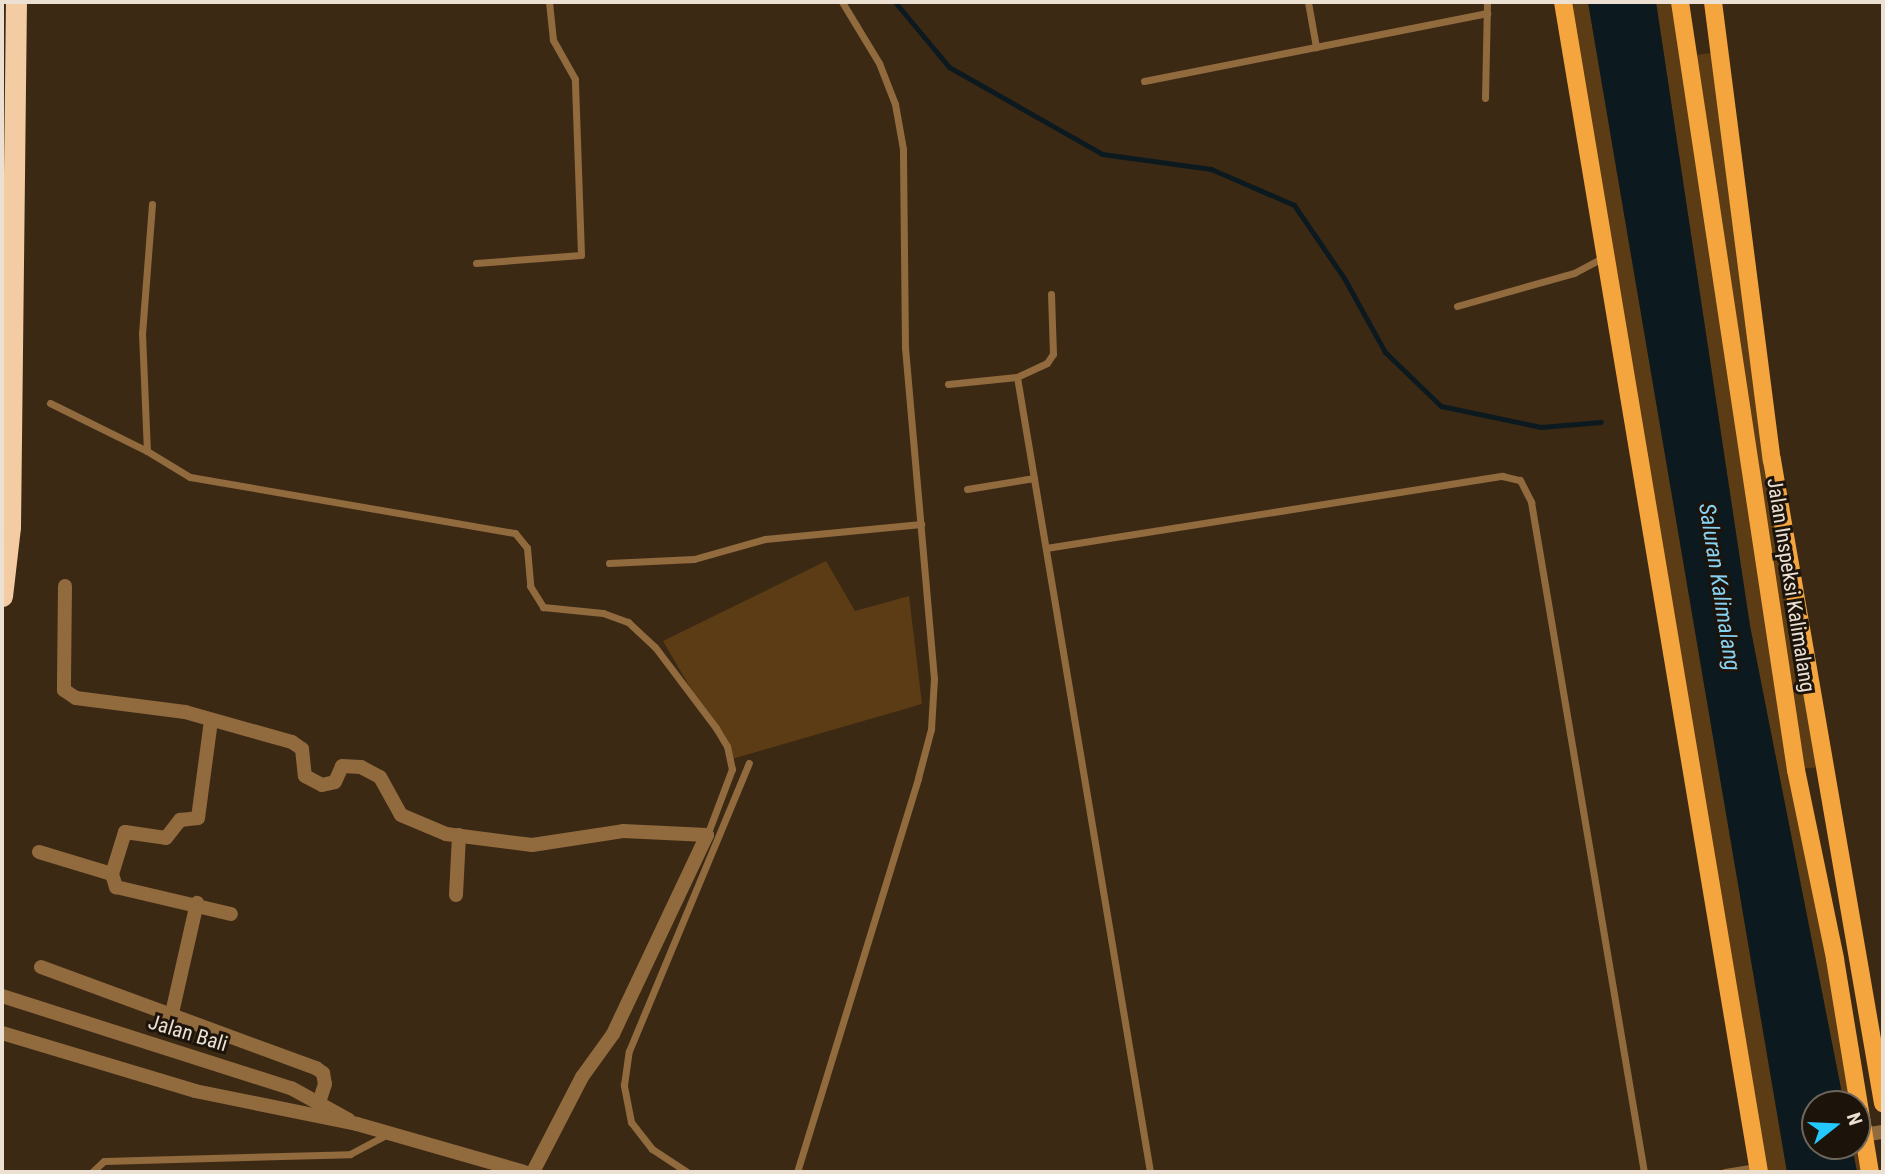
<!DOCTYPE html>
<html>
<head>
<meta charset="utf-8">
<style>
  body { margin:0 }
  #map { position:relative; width:1885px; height:1174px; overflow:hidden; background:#3c2914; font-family:"Roboto Condensed",sans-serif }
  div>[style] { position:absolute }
  .green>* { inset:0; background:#5b3c15 }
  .water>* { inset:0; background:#0c1a20 }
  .stream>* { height:5px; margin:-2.5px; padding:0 2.5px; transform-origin:2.5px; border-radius:2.5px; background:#0c1a20 }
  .service>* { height:7px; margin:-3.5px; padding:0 3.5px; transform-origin:3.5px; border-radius:3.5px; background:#916a3e }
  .minor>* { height:14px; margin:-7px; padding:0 7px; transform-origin:7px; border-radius:7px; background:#916a3e }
  .tertiary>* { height:14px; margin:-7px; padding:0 7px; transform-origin:7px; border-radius:7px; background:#916a3e }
  .primary>* { height:18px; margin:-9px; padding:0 9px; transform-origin:9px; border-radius:9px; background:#f5a53d }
  .motorway>* { height:21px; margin:-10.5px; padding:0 10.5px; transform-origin:10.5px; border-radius:10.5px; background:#f3cca3 }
  span { translate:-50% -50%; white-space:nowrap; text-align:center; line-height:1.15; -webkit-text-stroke:6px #1c140b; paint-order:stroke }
  .street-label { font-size:21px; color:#ece0d3 }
  .water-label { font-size:23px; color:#87d2f2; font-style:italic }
  .frame { position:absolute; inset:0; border:4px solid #ece0d3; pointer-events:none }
  .north { position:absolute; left:1801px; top:1090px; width:70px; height:70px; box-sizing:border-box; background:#1c140b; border:2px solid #6f665b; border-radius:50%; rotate:72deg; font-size:19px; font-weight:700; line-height:28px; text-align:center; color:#ece0d3 }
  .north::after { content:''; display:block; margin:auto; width:24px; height:32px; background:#23c9fe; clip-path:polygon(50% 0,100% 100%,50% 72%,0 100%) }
</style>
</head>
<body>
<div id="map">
  <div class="green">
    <i style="clip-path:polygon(1563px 2px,1588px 2px,1787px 1172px,1758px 1172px)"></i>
    <i style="clip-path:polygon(1656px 2px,1680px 2px,1688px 56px,1719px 52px,1822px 767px,1797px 769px,1870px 1172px,1857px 1172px,1852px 1146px,1857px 1146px,1857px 1104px,1844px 1104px,1750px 626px)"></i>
    <i style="clip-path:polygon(826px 561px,855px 611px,909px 596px,922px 704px,732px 759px,663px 641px)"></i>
  </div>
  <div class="water">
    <i style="clip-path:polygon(1588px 2px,1656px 2px,1750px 626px,1844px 1104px,1815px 1104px,1815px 1146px,1852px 1146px,1857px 1172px,1787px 1172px)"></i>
  </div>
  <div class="stream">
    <i style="left:895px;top:2px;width:85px;rotate:50.3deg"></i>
    <i style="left:949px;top:67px;width:176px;rotate:29.6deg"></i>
    <i style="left:1102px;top:154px;width:110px;rotate:7.8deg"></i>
    <i style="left:1211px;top:169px;width:90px;rotate:23.4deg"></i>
    <i style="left:1294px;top:205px;width:88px;rotate:55.6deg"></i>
    <i style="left:1344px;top:278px;width:85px;rotate:61deg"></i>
    <i style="left:1385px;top:352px;width:78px;rotate:44deg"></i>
    <i style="left:1441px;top:406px;width:102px;rotate:11.9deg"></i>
    <i style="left:1541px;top:427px;width:60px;rotate:-4.8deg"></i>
  </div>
  <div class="service">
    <i style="left:1308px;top:2px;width:46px;rotate:79.9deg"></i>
    <i style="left:1144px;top:81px;width:350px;rotate:-11.2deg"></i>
    <i style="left:1485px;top:98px;width:96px;rotate:-88.8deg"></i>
    <i style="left:152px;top:204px;width:129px;rotate:94.4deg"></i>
    <i style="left:142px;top:333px;width:118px;rotate:87.6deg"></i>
    <i style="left:147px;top:451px;width:50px;rotate:31.2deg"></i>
    <i style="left:190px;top:477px;width:330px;rotate:9.8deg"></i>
    <i style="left:515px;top:533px;width:19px;rotate:51deg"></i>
    <i style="left:527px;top:548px;width:38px;rotate:85deg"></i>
    <i style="left:530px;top:586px;width:25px;rotate:58deg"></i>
    <i style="left:543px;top:607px;width:60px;rotate:5.7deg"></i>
    <i style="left:603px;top:613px;width:27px;rotate:20deg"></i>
    <i style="left:628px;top:622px;width:37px;rotate:43deg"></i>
    <i style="left:655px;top:647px;width:101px;rotate:53deg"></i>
    <i style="left:716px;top:728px;width:21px;rotate:59deg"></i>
    <i style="left:727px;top:746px;width:24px;rotate:78deg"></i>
    <i style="left:732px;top:769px;width:71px;rotate:110.7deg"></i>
    <i style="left:476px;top:263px;width:105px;rotate:-4.4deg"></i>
    <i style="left:581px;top:255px;width:176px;rotate:-92deg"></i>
    <i style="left:575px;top:79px;width:45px;rotate:-119.4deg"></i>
    <i style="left:553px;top:40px;width:38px;rotate:-96deg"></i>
    <i style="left:1051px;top:294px;width:60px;rotate:88.1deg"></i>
    <i style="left:1053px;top:354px;width:11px;rotate:124deg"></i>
    <i style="left:1047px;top:363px;width:33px;rotate:155deg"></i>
    <i style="left:1017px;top:377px;width:806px;rotate:80.5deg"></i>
    <i style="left:1457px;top:306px;width:122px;rotate:-15.8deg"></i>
    <i style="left:1574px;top:273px;width:36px;rotate:-28deg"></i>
    <i style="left:948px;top:384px;width:69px;rotate:-5.8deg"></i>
    <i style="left:50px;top:403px;width:108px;rotate:26.3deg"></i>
    <i style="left:967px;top:489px;width:68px;rotate:-9.3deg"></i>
    <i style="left:1046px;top:548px;width:462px;rotate:-9deg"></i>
    <i style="left:1502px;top:476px;width:18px;rotate:13deg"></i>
    <i style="left:1520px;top:480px;width:25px;rotate:63deg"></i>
    <i style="left:1531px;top:502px;width:679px;rotate:80.43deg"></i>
    <i style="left:609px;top:563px;width:85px;rotate:-2.7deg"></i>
    <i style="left:694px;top:559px;width:74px;rotate:-15.7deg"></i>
    <i style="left:765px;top:539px;width:157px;rotate:-5.5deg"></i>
    <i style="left:92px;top:1172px;width:16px;rotate:-43deg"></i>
    <i style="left:104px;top:1161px;width:246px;rotate:-1.6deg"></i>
    <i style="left:350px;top:1154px;width:43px;rotate:-27.8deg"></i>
    <i style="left:687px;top:1172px;width:42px;rotate:-146.7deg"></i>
    <i style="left:652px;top:1149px;width:34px;rotate:-128deg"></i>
    <i style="left:631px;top:1122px;width:38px;rotate:-101deg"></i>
    <i style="left:624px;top:1085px;width:34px;rotate:-82deg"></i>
    <i style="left:629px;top:1051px;width:312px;rotate:-67.4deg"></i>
    <i style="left:797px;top:1172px;width:412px;rotate:-72.9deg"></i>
    <i style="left:918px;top:778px;width:51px;rotate:-75.1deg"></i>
    <i style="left:931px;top:729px;width:50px;rotate:-86.6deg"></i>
    <i style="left:934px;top:679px;width:333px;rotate:-95deg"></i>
    <i style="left:905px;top:347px;width:198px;rotate:-90.6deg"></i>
    <i style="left:903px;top:149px;width:46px;rotate:-100.1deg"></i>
    <i style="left:895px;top:104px;width:44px;rotate:-111.3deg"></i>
    <i style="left:879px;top:63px;width:71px;rotate:-121.2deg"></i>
    <i style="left:1725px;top:1172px;width:32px;rotate:-9deg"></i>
  </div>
  <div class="minor">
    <i style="left:65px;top:586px;width:104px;rotate:90.6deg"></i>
    <i style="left:64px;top:690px;width:14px;rotate:34deg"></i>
    <i style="left:76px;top:698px;width:110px;rotate:7.3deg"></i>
    <i style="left:185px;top:712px;width:111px;rotate:15.7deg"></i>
    <i style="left:292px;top:742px;width:12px;rotate:35deg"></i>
    <i style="left:302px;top:749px;width:27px;rotate:84deg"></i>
    <i style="left:305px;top:776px;width:19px;rotate:28deg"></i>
    <i style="left:322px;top:785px;width:13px;rotate:-13deg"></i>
    <i style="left:335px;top:782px;width:17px;rotate:-66deg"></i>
    <i style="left:342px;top:766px;width:19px;rotate:3deg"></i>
    <i style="left:361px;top:767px;width:21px;rotate:28deg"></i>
    <i style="left:380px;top:777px;width:43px;rotate:61.1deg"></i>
    <i style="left:401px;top:815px;width:49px;rotate:22.9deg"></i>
    <i style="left:446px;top:834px;width:87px;rotate:7.3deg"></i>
    <i style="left:532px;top:845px;width:92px;rotate:-8.7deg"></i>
    <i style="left:623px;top:831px;width:84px;rotate:2.7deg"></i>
    <i style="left:707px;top:835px;width:220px;rotate:115.3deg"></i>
    <i style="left:613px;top:1034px;width:53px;rotate:125.8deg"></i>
    <i style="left:582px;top:1077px;width:107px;rotate:117.3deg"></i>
    <i style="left:39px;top:852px;width:76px;rotate:16.8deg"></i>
    <i style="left:112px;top:874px;width:14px;rotate:73deg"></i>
    <i style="left:116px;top:887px;width:118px;rotate:13.2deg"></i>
    <i style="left:112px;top:874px;width:44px;rotate:-72.8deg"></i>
    <i style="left:125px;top:832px;width:41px;rotate:8.3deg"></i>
    <i style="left:166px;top:838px;width:23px;rotate:-52deg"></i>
    <i style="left:180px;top:820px;width:18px;rotate:-6deg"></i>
    <i style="left:198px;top:818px;width:99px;rotate:-82.4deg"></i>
    <i style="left:456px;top:895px;width:60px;rotate:-87.1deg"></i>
    <i style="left:41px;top:967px;width:293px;rotate:20.2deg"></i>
    <i style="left:316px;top:1068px;width:9px;rotate:36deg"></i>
    <i style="left:323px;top:1073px;width:11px;rotate:80deg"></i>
    <i style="left:325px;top:1084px;width:19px;rotate:108deg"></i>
    <i style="left:172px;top:1013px;width:113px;rotate:-77.2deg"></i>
    <i style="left:1863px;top:1135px;width:20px;rotate:-9deg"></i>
  </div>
  <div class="tertiary">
    <i style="left:2px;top:996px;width:303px;rotate:17.7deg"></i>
    <i style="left:291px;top:1088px;width:66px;rotate:28.9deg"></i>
    <i style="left:2px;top:1033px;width:202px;rotate:16.7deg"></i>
    <i style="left:195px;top:1091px;width:165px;rotate:11.5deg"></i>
    <i style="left:357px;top:1124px;width:174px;rotate:16deg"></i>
  </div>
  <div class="primary">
    <i style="left:1563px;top:2px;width:1186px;rotate:80.49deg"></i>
    <i style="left:1680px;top:2px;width:777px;rotate:81.41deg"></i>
    <i style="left:1796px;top:770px;width:193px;rotate:78.3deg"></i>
    <i style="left:1835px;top:959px;width:216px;rotate:80.7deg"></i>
    <i style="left:1713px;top:2px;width:462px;rotate:82.7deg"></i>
    <i style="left:1772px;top:460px;width:653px;rotate:80.21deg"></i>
  </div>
  <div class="motorway">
    <i style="left:2px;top:596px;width:69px;rotate:-83.4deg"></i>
    <i style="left:10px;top:527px;width:525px;rotate:-89.35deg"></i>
  </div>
  <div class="street-label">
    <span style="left:1791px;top:585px;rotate:81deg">Jalan Inspeksi Kalimalang</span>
    <span style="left:188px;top:1033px;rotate:17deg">Jalan Bali</span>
  </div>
  <div class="water-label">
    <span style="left:1719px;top:587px;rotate:81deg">Saluran Kalimalang</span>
  </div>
  <div class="frame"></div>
  <div class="north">N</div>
</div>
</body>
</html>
